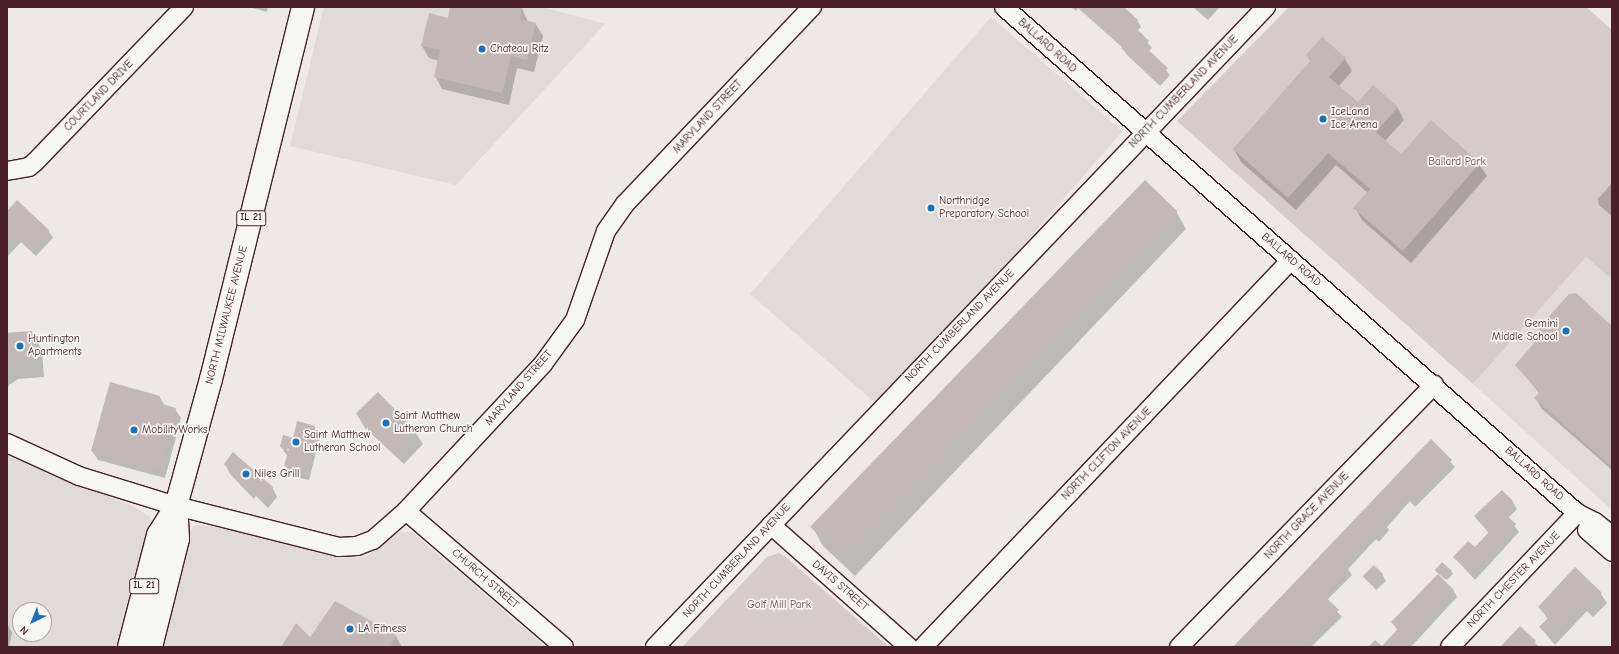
<!DOCTYPE html>
<html>
<head>
<meta charset="utf-8">
<style>
  body { margin:0 }
  #map { position:relative; width:1619px; height:654px; overflow:hidden; background:#ece9e6; font-family:"Comic Neue",sans-serif }
  div>[style] { position:absolute }
  .built>* { inset:0; background:#e0dad8; transform-origin:0 0 }
  .green>* { inset:0; background:#d4cbca }
  .water>* { inset:0; background:#b1a2a3 }
  .shadow>* { inset:0; background:#0003 }
  .building>* { inset:0; background:#c4b7b7; transform-origin:0 0 }
  .roads { filter:drop-shadow(1px 0 #4a1f2b) drop-shadow(-1px 0 #4a1f2b) drop-shadow(0 1px #4a1f2b) drop-shadow(0 -1px #4a1f2b) }
  .minor>* { height:18px; margin:-9px; padding:0 9px; transform-origin:9px; border-radius:9px; background:#f6f6f2 }
  .major>* { height:22px; margin:-11px; padding:0 11px; transform-origin:11px; border-radius:11px; background:#f6f6f2 }
  .dots>* { width:11px; height:11px; translate:-50% -50%; box-sizing:border-box; border:2px solid #f6f6f2; border-radius:50% }
  span { translate:-50% -50%; white-space:nowrap; text-align:center; line-height:1.15; -webkit-text-stroke:3.5px #f6f6f2; paint-order:stroke }
  .shield-label span { padding:1px 3px; background:#f6f6f2; border:1px solid; border-radius:3px; -webkit-text-stroke-width:0 }
  .shield-label { font-size:10px; color:#4a1f2b; font-weight:700 }
  .street-label { font-size:11px; color:#4a1f2b }
  .poi-label { font-size:11px; color:#4a1f2b }
  .left { translate:0 -50%; text-align:left }
  .right { translate:-100% -50%; text-align:right }
  .park-label { font-size:11px; color:#6c4a53 }
  .frame { position:absolute; inset:0; border:8px solid #4a1f2b; pointer-events:none }
  .north { position:absolute; left:12px; top:602px; width:40px; height:40px; box-sizing:border-box; background:#f6f6f2; border:1px solid #b1a0a2; border-radius:50%; rotate:223deg; font-size:11px; font-weight:700; line-height:16px; text-align:center; color:#4a1f2b }
  .north::after { content:''; display:block; margin:auto; width:14px; height:18px; background:#1f6fb2; clip-path:polygon(50% 0,100% 100%,50% 72%,0 100%) }
</style>
</head>
<body>
<div id="map">
  <div class="built">
    <i style="clip-path:polygon(324px 7px,542px 7px,605px 24px,456px 185px,290px 146px)"></i>
    <i style="left:991px;top:17px;width:174px;height:367px;rotate:41deg"></i>
    <i style="clip-path:polygon(1586px 257px,1608px 276px,1612px 273px,1612px 510px,1473px 384px)"></i>
    <i style="clip-path:polygon(evenodd,7px 452px,135px 507px,149px 516px,154px 525px,122px 647px,7px 647px,7px 452px,20px 610px,44px 610px,44px 634px,20px 634px,20px 610px)"></i>
    <i style="clip-path:polygon(196px 525px,224px 528px,341px 558px,366px 557px,400px 532px,412px 532px,546px 647px,158px 647px,188px 532px)"></i>
  </div>
  <div class="green">
    <i style="clip-path:polygon(1289px 7px,1586px 7px,1612px 30px,1612px 273px,1609px 277px,1586px 257px,1473px 384px,1177px 121px)"></i>
    <i style="clip-path:polygon(779px 553px,788px 559px,889px 647px,682px 647px,767px 557px)"></i>
  </div>
  <div class="water">
    <i style="clip-path:polygon(1612px 183px,1612px 216px,1599px 205px,1598px 199px)"></i>
  </div>
  <div class="shadow">
    <i style="clip-path:polygon(248px 7px,268px 7px,267px 12px)"></i>
    <i style="clip-path:polygon(451px 7px,518px 7px,522px 8px,528px 22px,535px 23px,543px 36px,534px 72px,517px 68px,509px 105px,442px 89px,435px 76px,439px 61px,429px 58px,422px 46px,448px 19px)"></i>
    <i style="clip-path:polygon(1071px 7px,1122px 7px,1137px 20px,1141px 27px,1137px 31px,1152px 48px,1148px 52px,1170px 75px,1160px 86px,1126px 54px,1123px 48px,1078px 8px,1076px 11px)"></i>
    <i style="clip-path:polygon(1193px 7px,1220px 7px,1208px 20px)"></i>
    <i style="clip-path:polygon(1307px 55px,1345px 59px,1352px 71px,1338px 87px,1358px 103px,1397px 107px,1404px 120px,1385px 141px,1401px 155px,1431px 121px,1479px 164px,1487px 176px,1411px 263px,1362px 220px,1355px 208px,1368px 193px,1336px 165px,1296px 210px,1241px 162px,1234px 149px,1311px 62px)"></i>
    <i style="clip-path:polygon(1176px 211px,1186px 229px,855px 576px,823px 546px,813px 528px)"></i>
    <i style="clip-path:polygon(7px 212px,48px 230px,53px 238px,36px 256px,21px 242px,7px 257px)"></i>
    <i style="clip-path:polygon(1612px 329px,1612px 470px,1541px 408px,1536px 398px,1540px 394px,1516px 365px,1542px 336px,1538px 330px)"></i>
    <i style="clip-path:polygon(31px 332px,42px 350px,44px 377px,18px 379px,9px 385px,7px 390px,7px 334px)"></i>
    <i style="clip-path:polygon(159px 396px,165px 406px,175px 409px,181px 418px,165px 478px,98px 460px,92px 451px)"></i>
    <i style="clip-path:polygon(392px 410px,415px 432px,423px 444px,404px 464px,365px 428px,358px 416px)"></i>
    <i style="clip-path:polygon(evenodd,298px 423px,315px 427px,320px 437px,309px 480px,291px 476px,286px 466px,288px 457px,281px 447px,293px 439px,298px 423px,287px 448px,294px 450px,293px 452px,287px 450px,287px 448px)"></i>
    <i style="clip-path:polygon(1431px 441px,1455px 467px,1415px 507px,1410px 501px,1387px 527px,1389px 530px,1379px 542px,1376px 539px,1348px 569px,1352px 575px,1327px 600px,1342px 617px,1311px 647px,1234px 647px)"></i>
    <i style="clip-path:polygon(233px 453px,272px 487px,277px 497px,268px 508px,256px 496px,254px 499px,230px 474px,225px 464px)"></i>
    <i style="clip-path:polygon(1512px 501px,1517px 509px,1508px 518px,1519px 532px,1475px 580px,1454px 557px,1475px 549px,1489px 533px,1475px 517px)"></i>
    <i style="clip-path:polygon(1575px 568px,1601px 594px,1607px 603px,1593px 617px,1587px 611px,1555px 645px,1540px 627px,1548px 619px,1539px 607px)"></i>
    <i style="clip-path:polygon(1451px 571px,1453px 574px,1447px 580px,1438px 573px)"></i>
    <i style="clip-path:polygon(1382px 574px,1386px 581px,1376px 590px,1365px 576px)"></i>
    <i style="clip-path:polygon(1453px 589px,1457px 597px,1411px 647px,1368px 647px,1375px 640px,1383px 647px,1398px 631px,1392px 622px)"></i>
    <i style="clip-path:polygon(335px 603px,396px 636px,402px 647px,282px 647px,296px 625px,310px 639px)"></i>
    <i style="clip-path:polygon(7px 623px,12px 633px,9px 647px,7px 647px)"></i>
    <i style="clip-path:polygon(1520px 627px,1539px 647px,1501px 647px)"></i>
  </div>
  <div class="building">
    <i style="clip-path:polygon(450px 7px,522px 7px,520px 19px,536px 23px,527px 60px,511px 56px,502px 93px,434px 77px,440px 50px,421px 46px,429px 13px,448px 18px)"></i>
    <i style="clip-path:polygon(1079px 7px,1124px 7px,1138px 20px,1133px 25px,1149px 41px,1144px 46px,1168px 68px,1156px 81px,1121px 48px,1123px 46px)"></i>
    <i style="clip-path:polygon(1322px 37px,1346px 58px,1329px 77px,1358px 102px,1373px 85px,1398px 107px,1376px 132px,1401px 154px,1431px 120px,1480px 163px,1403px 251px,1353px 208px,1370px 189px,1328px 153px,1288px 198px,1233px 149px,1311px 60px,1306px 55px)"></i>
    <i style="left:1145px;top:180px;width:45px;height:482px;rotate:44deg"></i>
    <i style="clip-path:polygon(17px 200px,49px 230px,31px 249px,16px 234px,7px 244px,7px 211px)"></i>
    <i style="clip-path:polygon(1576px 293px,1612px 326px,1612px 467px,1534px 398px,1540px 392px,1515px 365px,1542px 334px,1537px 330px,1569px 294px)"></i>
    <i style="left:32px;top:331px;width:29px;height:25px;rotate:86deg"></i>
    <i style="clip-path:polygon(110px 382px,160px 396px,158px 403px,176px 408px,160px 469px,91px 451px)"></i>
    <i style="left:378px;top:392px;width:54px;height:31px;rotate:46deg"></i>
    <i style="clip-path:polygon(297px 421px,315px 426px,304px 471px,284px 466px,289px 449px,280px 447px,283px 435px,293px 438px)"></i>
    <i style="clip-path:polygon(1431px 439px,1452px 460px,1411px 501px,1406px 496px,1383px 521px,1386px 523px,1375px 536px,1372px 533px,1344px 563px,1349px 568px,1323px 595px,1339px 610px,1300px 647px,1233px 647px)"></i>
    <i style="clip-path:polygon(233px 452px,273px 487px,263px 499px,250px 487px,248px 490px,224px 464px)"></i>
    <i style="clip-path:polygon(1502px 490px,1513px 501px,1503px 512px,1516px 524px,1470px 573px,1453px 557px,1468px 541px,1475px 547px,1490px 531px,1474px 516px)"></i>
    <i style="left:1442px;top:562px;width:13px;height:11px;rotate:42deg"></i>
    <i style="left:1374px;top:565px;width:13px;height:16px;rotate:45deg"></i>
    <i style="clip-path:polygon(1575px 567px,1602px 593px,1588px 608px,1581px 602px,1549px 636px,1539px 627px,1549px 617px,1538px 607px)"></i>
    <i style="clip-path:polygon(1438px 574px,1453px 589px,1399px 647px,1381px 647px,1398px 629px,1391px 622px)"></i>
    <i style="clip-path:polygon(335px 601px,396px 635px,390px 647px,281px 647px,296px 623px,310px 637px)"></i>
    <i style="clip-path:polygon(1520px 626px,1536px 641px,1531px 647px,1500px 647px)"></i>
  </div>
  <div class="roads">
    <div class="minor">
      <i style="left:1004px;top:7px;width:764px;rotate:41.45deg"></i>
      <i style="left:1577px;top:513px;width:20px;rotate:27deg"></i>
      <i style="left:1595px;top:522px;width:22px;rotate:39deg"></i>
      <i style="left:7px;top:171px;width:22px;rotate:-10deg"></i>
      <i style="left:29px;top:167px;width:8px;rotate:-40deg"></i>
      <i style="left:35px;top:162px;width:215px;rotate:-46.1deg"></i>
      <i style="left:7px;top:443px;width:79px;rotate:24.6deg"></i>
      <i style="left:79px;top:476px;width:102px;rotate:17.2deg"></i>
      <i style="left:176px;top:506px;width:168px;rotate:14.1deg"></i>
      <i style="left:339px;top:547px;width:18px;rotate:-3deg"></i>
      <i style="left:357px;top:546px;width:17px;rotate:-21deg"></i>
      <i style="left:373px;top:540px;width:44px;rotate:-41.3deg"></i>
      <i style="left:406px;top:511px;width:201px;rotate:-47deg"></i>
      <i style="left:543px;top:364px;width:54px;rotate:-54deg"></i>
      <i style="left:575px;top:320px;width:94px;rotate:-70.8deg"></i>
      <i style="left:606px;top:231px;width:33px;rotate:-55deg"></i>
      <i style="left:625px;top:204px;width:272px;rotate:-46.5deg"></i>
      <i style="left:406px;top:511px;width:208px;rotate:40.7deg"></i>
      <i style="left:771px;top:525px;width:184px;rotate:41.5deg"></i>
      <i style="left:1587px;top:530px;width:33px;rotate:41deg"></i>
      <i style="left:655px;top:647px;width:885px;rotate:-46.33deg"></i>
      <i style="left:923px;top:647px;width:534px;rotate:-46.44deg"></i>
      <i style="left:1179px;top:647px;width:366px;rotate:-45.8deg"></i>
      <i style="left:1450px;top:647px;width:185px;rotate:-46.5deg"></i>
    </div>
    <div class="major">
      <i style="left:129px;top:647px;width:116px;rotate:-75.5deg"></i>
      <i style="left:158px;top:535px;width:34px;rotate:-58deg"></i>
      <i style="left:176px;top:506px;width:132px;rotate:-74.6deg"></i>
      <i style="left:211px;top:379px;width:383px;rotate:-76.1deg"></i>
      <i style="left:151px;top:647px;width:111px;rotate:-76deg"></i>
      <i style="left:178px;top:539px;width:33px;rotate:-93deg"></i>
    </div>
  </div>
  <div class="dots">
    <i style="left:482px;top:49px;background:#1f6fb2"></i>
    <i style="left:1323px;top:119px;background:#1f6fb2"></i>
    <i style="left:931px;top:208px;background:#1f6fb2"></i>
    <i style="left:1566px;top:331px;background:#1f6fb2"></i>
    <i style="left:20px;top:346px;background:#1f6fb2"></i>
    <i style="left:386px;top:423px;background:#1f6fb2"></i>
    <i style="left:134px;top:430px;background:#1f6fb2"></i>
    <i style="left:296px;top:442px;background:#1f6fb2"></i>
    <i style="left:246px;top:474px;background:#1f6fb2"></i>
    <i style="left:350px;top:629px;background:#1f6fb2"></i>
  </div>
  <div class="shield-label">
    <span style="left:251px;top:218px">IL 21</span>
    <span style="left:144px;top:586px">IL 21</span>
  </div>
  <div class="street-label">
    <span style="left:1047px;top:46px;rotate:42deg">BALLARD ROAD</span>
    <span style="left:1184px;top:92px;rotate:-46deg">NORTH CUMBERLAND AVENUE</span>
    <span style="left:99px;top:96px;rotate:-46deg">COURTLAND DRIVE</span>
    <span style="left:708px;top:117px;rotate:-47deg">MARYLAND STREET</span>
    <span style="left:1291px;top:260px;rotate:41deg">BALLARD ROAD</span>
    <span style="left:227px;top:315px;rotate:-76deg">NORTH MILWAUKEE AVENUE</span>
    <span style="left:960px;top:326px;rotate:-46deg">NORTH CUMBERLAND AVENUE</span>
    <span style="left:519px;top:388px;rotate:-49deg">MARYLAND STREET</span>
    <span style="left:1107px;top:454px;rotate:-46deg">NORTH CLIFTON AVENUE</span>
    <span style="left:1534px;top:474px;rotate:42deg">BALLARD ROAD</span>
    <span style="left:1307px;top:516px;rotate:-46deg">NORTH GRACE AVENUE</span>
    <span style="left:737px;top:561px;rotate:-47deg">NORTH CUMBERLAND AVENUE</span>
    <span style="left:485px;top:579px;rotate:41deg">CHURCH STREET</span>
    <span style="left:1514px;top:580px;rotate:-46deg">NORTH CHESTER AVENUE</span>
    <span style="left:840px;top:586px;rotate:41deg">DAVIS STREET</span>
  </div>
  <div class="poi-label">
    <span class="left" style="left:490px;top:49px">Chateau Ritz</span>
    <span class="left" style="left:1331px;top:119px">IceLand<br>Ice Arena</span>
    <span class="left" style="left:939px;top:208px">Northridge<br>Preparatory School</span>
    <span class="right" style="left:1558px;top:331px">Gemini<br>Middle School</span>
    <span class="left" style="left:28px;top:346px">Huntington<br>Apartments</span>
    <span class="left" style="left:394px;top:423px">Saint Matthew<br>Lutheran Church</span>
    <span class="left" style="left:142px;top:430px">MobilityWorks</span>
    <span class="left" style="left:304px;top:442px">Saint Matthew<br>Lutheran School</span>
    <span class="left" style="left:254px;top:474px">Niles Grill</span>
    <span class="left" style="left:358px;top:629px">LA Fitness</span>
  </div>
  <div class="park-label">
    <span style="left:1457px;top:162px">Ballard Park</span>
    <span style="left:779px;top:605px">Golf Mill Park</span>
  </div>
  <div class="frame"></div>
  <div class="north">N</div>
</div>
</body>
</html>
